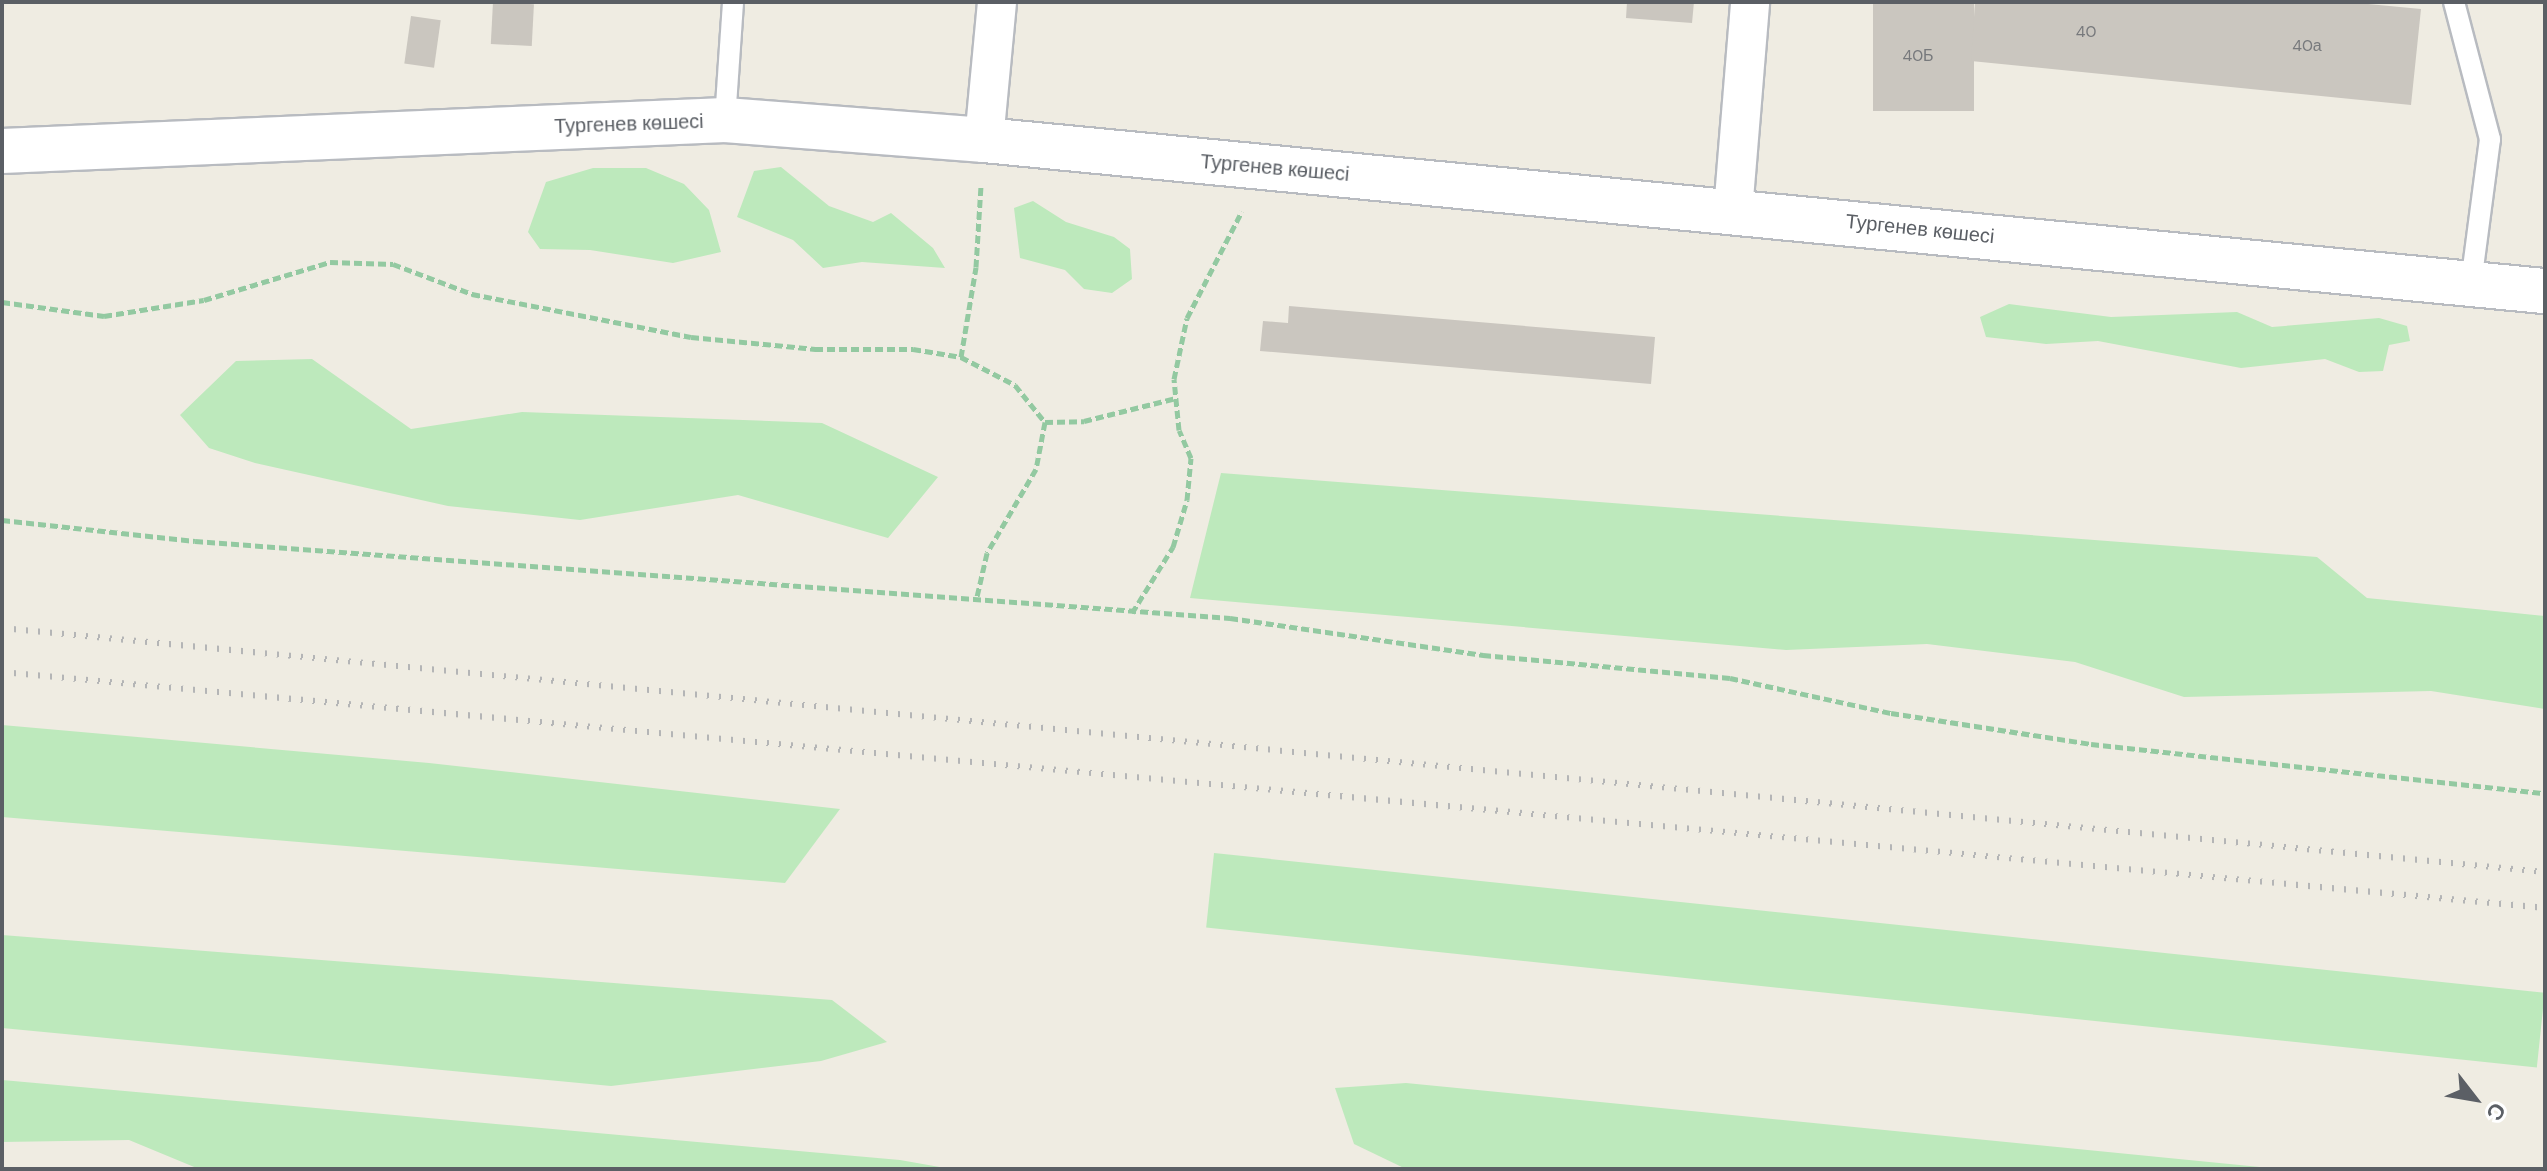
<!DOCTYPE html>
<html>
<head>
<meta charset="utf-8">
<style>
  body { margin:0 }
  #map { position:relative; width:2547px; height:1171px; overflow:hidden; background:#efece2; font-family:"DM Sans",sans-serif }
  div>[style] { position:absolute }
  .green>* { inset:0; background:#bde9bc; transform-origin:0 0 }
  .building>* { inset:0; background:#cac6bf; transform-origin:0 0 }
  .path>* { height:5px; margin-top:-2.5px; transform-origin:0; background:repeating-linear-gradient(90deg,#93c9a1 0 8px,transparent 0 12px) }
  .roads { filter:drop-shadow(2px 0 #b8bbc0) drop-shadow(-2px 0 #b8bbc0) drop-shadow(0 2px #b8bbc0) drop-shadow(0 -2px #b8bbc0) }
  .service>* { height:20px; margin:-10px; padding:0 10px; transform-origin:10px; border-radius:10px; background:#fff }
  .minor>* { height:38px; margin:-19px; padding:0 19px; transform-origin:19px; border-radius:19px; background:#fff }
  .secondary>* { height:44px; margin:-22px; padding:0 22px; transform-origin:22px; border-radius:22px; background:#fff }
  .rail>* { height:6px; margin-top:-3px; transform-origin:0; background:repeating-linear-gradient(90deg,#b4b5b6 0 2px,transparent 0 12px) }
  span { translate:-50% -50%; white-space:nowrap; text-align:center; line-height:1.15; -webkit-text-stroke:6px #fff; paint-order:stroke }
  .number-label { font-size:16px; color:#77797c }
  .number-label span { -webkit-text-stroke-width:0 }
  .street-label { font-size:20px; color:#5b5f65 }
  .frame { position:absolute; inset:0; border:4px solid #5b5f65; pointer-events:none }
  .north { position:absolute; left:2435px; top:1059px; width:80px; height:80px; -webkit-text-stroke:6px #fff; paint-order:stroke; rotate:121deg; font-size:22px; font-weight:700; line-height:32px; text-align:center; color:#5b5f65 }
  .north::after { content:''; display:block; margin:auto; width:28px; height:36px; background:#5b5f65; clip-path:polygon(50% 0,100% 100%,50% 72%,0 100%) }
</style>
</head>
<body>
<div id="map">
  <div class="green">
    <i style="clip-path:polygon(781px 167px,829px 206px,873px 222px,891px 213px,933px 248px,945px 268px,862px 262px,823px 268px,793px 240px,737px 217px,754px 171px)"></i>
    <i style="clip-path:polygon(593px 168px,646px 168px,684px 184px,709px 210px,721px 252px,673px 263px,590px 250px,540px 249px,528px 232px,546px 182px)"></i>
    <i style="clip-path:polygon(1033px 201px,1066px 222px,1114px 237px,1130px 249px,1132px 279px,1112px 293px,1084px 289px,1065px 270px,1020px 258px,1014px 208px)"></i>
    <i style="clip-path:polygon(2009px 304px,2111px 317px,2237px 312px,2272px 327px,2379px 318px,2407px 326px,2410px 341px,2389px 345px,2383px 371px,2359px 372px,2325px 359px,2241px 368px,2098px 341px,2046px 344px,1986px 337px,1980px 317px)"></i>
    <i style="clip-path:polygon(312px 359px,411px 429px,522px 412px,822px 423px,938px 477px,888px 538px,738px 495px,580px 520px,448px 506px,255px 463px,209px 448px,180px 415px,236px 361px)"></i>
    <i style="clip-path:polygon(1221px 473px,2317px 557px,2367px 598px,2545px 616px,2545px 709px,2431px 691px,2184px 697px,2075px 662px,1927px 644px,1786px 650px,1190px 598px)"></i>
    <i style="clip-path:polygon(2px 725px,429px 763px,840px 809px,785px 883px,2px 817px)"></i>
    <i style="left:1214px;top:853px;width:1338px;height:75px;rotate:6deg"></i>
    <i style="clip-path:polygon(2px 935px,832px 1000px,887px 1042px,821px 1061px,611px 1086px,2px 1028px)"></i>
    <i style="clip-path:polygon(2px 1080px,900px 1160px,951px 1169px,199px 1169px,129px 1140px,2px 1142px)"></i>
    <i style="clip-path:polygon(1406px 1083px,2280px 1169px,1406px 1169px,1354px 1144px,1335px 1088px)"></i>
  </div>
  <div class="building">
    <i style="left:493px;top:2px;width:41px;height:42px;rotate:3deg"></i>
    <i style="clip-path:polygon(1627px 2px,1694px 2px,1692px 23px,1626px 18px)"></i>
    <i style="left:1873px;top:2px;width:101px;height:109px"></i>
    <i style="clip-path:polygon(1975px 2px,2347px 2px,2421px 9px,2411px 105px,1971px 61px)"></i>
    <i style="left:411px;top:16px;width:30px;height:48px;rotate:8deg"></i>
    <i style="clip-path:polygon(1289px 306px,1655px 337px,1651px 384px,1260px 351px,1263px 321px,1288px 323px)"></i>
  </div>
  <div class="path">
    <i style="left:2px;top:302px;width:103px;rotate:7.8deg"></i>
    <i style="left:104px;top:316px;width:101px;rotate:-9.1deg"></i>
    <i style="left:204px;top:300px;width:132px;rotate:-16.8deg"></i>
    <i style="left:330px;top:262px;width:63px;rotate:1.8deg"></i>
    <i style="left:393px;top:264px;width:85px;rotate:20.8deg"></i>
    <i style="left:472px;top:294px;width:223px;rotate:11.1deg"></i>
    <i style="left:691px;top:337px;width:125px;rotate:5.5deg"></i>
    <i style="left:815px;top:349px;width:98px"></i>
    <i style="left:913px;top:349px;width:49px;rotate:9.5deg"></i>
    <i style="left:961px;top:357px;width:61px;rotate:27.4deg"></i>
    <i style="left:1015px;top:385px;width:48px;rotate:51deg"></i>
    <i style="left:1045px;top:422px;width:48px;rotate:100.8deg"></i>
    <i style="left:1036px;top:469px;width:97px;rotate:120.3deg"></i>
    <i style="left:987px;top:553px;width:49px;rotate:102.9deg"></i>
    <i style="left:961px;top:357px;width:91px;rotate:-80.5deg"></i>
    <i style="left:976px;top:267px;width:82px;rotate:-86.5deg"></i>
    <i style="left:1045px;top:422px;width:39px;rotate:-1deg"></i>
    <i style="left:1084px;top:421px;width:95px;rotate:-14deg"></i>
    <i style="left:2px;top:520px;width:194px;rotate:6.2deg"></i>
    <i style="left:195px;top:541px;width:1038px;rotate:4.25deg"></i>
    <i style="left:1230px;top:618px;width:256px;rotate:8.3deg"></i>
    <i style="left:1483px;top:655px;width:248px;rotate:5.3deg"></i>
    <i style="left:1730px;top:678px;width:165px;rotate:12.3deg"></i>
    <i style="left:1891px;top:713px;width:202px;rotate:8.8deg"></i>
    <i style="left:2091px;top:744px;width:457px;rotate:6.2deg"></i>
    <i style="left:1132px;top:613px;width:78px;rotate:-58.2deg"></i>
    <i style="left:1173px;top:547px;width:49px;rotate:-73.4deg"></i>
    <i style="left:1187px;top:500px;width:42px;rotate:-84.6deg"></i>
    <i style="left:1191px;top:458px;width:30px;rotate:-113deg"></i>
    <i style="left:1179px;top:430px;width:51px;rotate:-95.6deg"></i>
    <i style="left:1174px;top:379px;width:62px;rotate:-78deg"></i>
    <i style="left:1187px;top:318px;width:120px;rotate:-62.8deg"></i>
  </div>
  <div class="roads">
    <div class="service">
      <i style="left:2454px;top:2px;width:142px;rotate:75.3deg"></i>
      <i style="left:2490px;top:139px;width:145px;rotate:97.5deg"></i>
      <i style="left:725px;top:120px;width:118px;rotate:-86.1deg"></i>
    </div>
    <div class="minor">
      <i style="left:984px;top:140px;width:139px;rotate:-84.6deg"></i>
      <i style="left:1733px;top:211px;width:210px;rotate:-85.3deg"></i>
    </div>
    <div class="secondary">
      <i style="left:2px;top:151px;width:724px;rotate:-2.46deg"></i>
      <i style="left:725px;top:120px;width:260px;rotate:4.4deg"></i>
      <i style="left:984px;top:140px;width:1568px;rotate:5.53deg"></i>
    </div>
  </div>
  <div class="rail">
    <i style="left:2px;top:628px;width:2555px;rotate:5.48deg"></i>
    <i style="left:2px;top:672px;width:2554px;rotate:5.3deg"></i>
  </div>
  <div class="number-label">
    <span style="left:2086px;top:32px">40</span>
    <span style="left:2307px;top:46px">40а</span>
    <span style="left:1918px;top:56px">40Б</span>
  </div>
  <div class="street-label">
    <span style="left:629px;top:124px;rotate:-2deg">Тургенев көшесі</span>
    <span style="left:1275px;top:168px;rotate:5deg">Тургенев көшесі</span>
    <span style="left:1920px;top:229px;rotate:6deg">Тургенев көшесі</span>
  </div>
  <div class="frame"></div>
  <div class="north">С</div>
</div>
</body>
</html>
